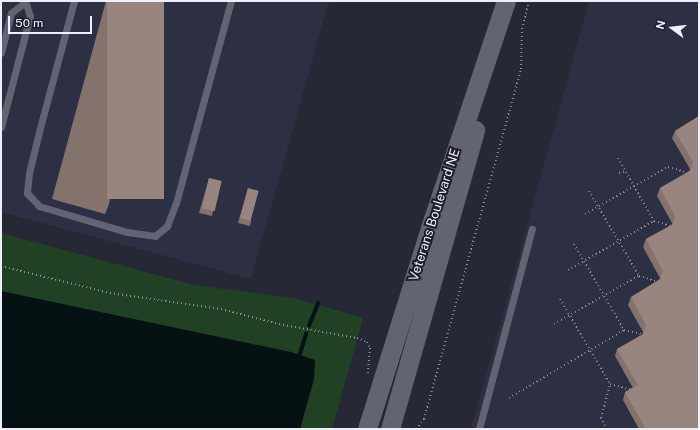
<!DOCTYPE html>
<html>
<head>
<meta charset="utf-8">
<style>
  body { margin:0 }
  #map { position:relative; width:700px; height:430px; overflow:hidden; background:#262836; font-family:"Public Sans",sans-serif }
  div>[style] { position:absolute }
  .built>* { inset:0; background:#2d2f43 }
  .green>* { inset:0; background:#214125 }
  .water>* { inset:0; background:#051113 }
  .stream>* { height:3.5px; margin:-1.75px; padding:0 1.75px; transform-origin:1.75px; border-radius:1.75px; background:#051113 }
  .path>* { height:2px; margin-top:-1px; transform-origin:0; background:repeating-linear-gradient(90deg,#8e8f9b 0 1px,transparent 0 4px) }
  .lane>* { height:7px; margin:-3.5px; padding:0 3.5px; transform-origin:3.5px; border-radius:3.5px; background:#626474 }
  .secondary>* { height:19px; margin:-9.5px; padding:0 9.5px; transform-origin:9.5px; border-radius:9.5px; background:#626474 }
  .wall>* { inset:0; background:#84726d }
  .building>* { inset:0; background:#99857f; transform-origin:0 0 }
  span { translate:-50% -50%; white-space:nowrap; text-align:center; line-height:1.15; -webkit-text-stroke:4px #1d1e2c; paint-order:stroke }
  .street-label { font-size:13px; color:#eeeff9 }
  .frame { position:absolute; inset:0; border:2px solid #eeeff9; pointer-events:none }
  .north { position:absolute; left:652px; top:8px; width:40px; height:40px; -webkit-text-stroke:3px #1d1e2c; paint-order:stroke; rotate:285deg; font-size:11px; font-weight:700; line-height:16px; text-align:center; color:#eeeff9 }
  .north::after { content:''; display:block; margin:auto; width:14px; height:18px; background:#eeeff9; clip-path:polygon(50% 0,100% 100%,50% 72%,0 100%) }
  .scale { position:absolute; left:8px; top:16px; width:84px; height:18px; box-sizing:border-box; border:2px solid #eeeff9; border-top:0; padding-left:5px; font-size:12px; line-height:14px; white-space:nowrap; color:#eeeff9; -webkit-text-stroke:3px #1d1e2c; paint-order:stroke }
</style>
</head>
<body>
<div id="map">
  <div class="built">
    <i style="clip-path:polygon(1px 1px,329px 1px,251px 279px,1px 212px)"></i>
    <i style="clip-path:polygon(589px 1px,699px 1px,699px 429px,471px 429px)"></i>
  </div>
  <div class="green">
    <i style="clip-path:polygon(1px 233px,194px 285px,294px 298px,363px 318px,332px 429px,1px 429px)"></i>
  </div>
  <div class="water">
    <i style="clip-path:polygon(1px 291px,291px 352px,315px 360px,314px 379px,300px 429px,1px 429px)"></i>
  </div>
  <div class="stream">
    <i style="left:309px;top:326px;width:24px;rotate:-68deg"></i>
    <i style="left:300px;top:354px;width:21px;rotate:-73deg"></i>
  </div>
  <div class="path">
    <i style="left:618px;top:158px;width:73px;rotate:60.3deg"></i>
    <i style="left:654px;top:221px;width:19px;rotate:16deg"></i>
    <i style="left:619px;top:173px;width:6px;rotate:-18deg"></i>
    <i style="left:589px;top:191px;width:99px;rotate:59.5deg"></i>
    <i style="left:639px;top:276px;width:21px;rotate:17deg"></i>
    <i style="left:585px;top:214px;width:95px;rotate:-29.5deg"></i>
    <i style="left:668px;top:167px;width:22px;rotate:16deg"></i>
    <i style="left:574px;top:244px;width:99px;rotate:59.8deg"></i>
    <i style="left:624px;top:330px;width:18px;rotate:13deg"></i>
    <i style="left:1px;top:266px;width:112px;rotate:13.9deg"></i>
    <i style="left:110px;top:293px;width:112px;rotate:8.2deg"></i>
    <i style="left:221px;top:309px;width:64px;rotate:14.5deg"></i>
    <i style="left:283px;top:325px;width:75px;rotate:10deg"></i>
    <i style="left:357px;top:338px;width:11px;rotate:22deg"></i>
    <i style="left:367px;top:342px;width:7px;rotate:63deg"></i>
    <i style="left:370px;top:348px;width:25px;rotate:95deg"></i>
    <i style="left:568px;top:270px;width:99px;rotate:-29.7deg"></i>
    <i style="left:560px;top:299px;width:99px;rotate:59.5deg"></i>
    <i style="left:610px;top:384px;width:24px;rotate:15deg"></i>
    <i style="left:554px;top:324px;width:98px;rotate:-29.5deg"></i>
    <i style="left:509px;top:398px;width:134px;rotate:-30.6deg"></i>
    <i style="left:416px;top:429px;width:13px;rotate:-51deg"></i>
    <i style="left:424px;top:419px;width:363px;rotate:-74.5deg"></i>
    <i style="left:521px;top:69px;width:40px;rotate:-88.6deg"></i>
    <i style="left:522px;top:29px;width:29px;rotate:-76deg"></i>
    <i style="left:607px;top:429px;width:13px;rotate:-119deg"></i>
    <i style="left:601px;top:418px;width:35px;rotate:-75deg"></i>
  </div>
  <div class="lane">
    <i style="left:74px;top:1px;width:136px;rotate:105deg"></i>
    <i style="left:39px;top:132px;width:42px;rotate:103.7deg"></i>
    <i style="left:29px;top:173px;width:20px;rotate:96deg"></i>
    <i style="left:27px;top:193px;width:18px;rotate:47deg"></i>
    <i style="left:39px;top:206px;width:92px;rotate:16.5deg"></i>
    <i style="left:127px;top:232px;width:28px;rotate:8deg"></i>
    <i style="left:155px;top:236px;width:16px;rotate:-40deg"></i>
    <i style="left:167px;top:226px;width:25px;rotate:-69deg"></i>
    <i style="left:176px;top:203px;width:209px;rotate:-74.8deg"></i>
    <i style="left:1px;top:53px;width:41px;rotate:-76deg"></i>
    <i style="left:11px;top:13px;width:16px;rotate:-38deg"></i>
    <i style="left:1px;top:127px;width:115px;rotate:-75.4deg"></i>
    <i style="left:30px;top:16px;width:16px;rotate:-108deg"></i>
    <i style="left:479px;top:429px;width:207px;rotate:-75.2deg"></i>
  </div>
  <div class="secondary">
    <i style="left:367px;top:429px;width:220px;rotate:-72.6deg"></i>
    <i style="left:433px;top:219px;width:230px;rotate:-71.5deg"></i>
    <i style="left:390px;top:429px;width:311px;rotate:-74.1deg"></i>
  </div>
  <div class="wall">
    <i style="clip-path:polygon(106px 1px,164px 1px,108px 207px,105px 214px,52px 199px)"></i>
    <i style="clip-path:polygon(699px 116px,699px 429px,639px 429px,623px 400px,625px 392px,633px 388px,615px 356px,617px 349px,642px 335px,643px 332px,628px 305px,631px 297px,660px 280px,660px 278px,643px 247px,646px 239px,672px 225px,672px 223px,657px 196px,660px 188px,689px 171px,690px 169px,672px 138px,675px 131px)"></i>
    <i style="clip-path:polygon(209px 178px,213px 211px,212px 216px,199px 213px)"></i>
    <i style="clip-path:polygon(248px 188px,251px 221px,250px 226px,238px 223px)"></i>
  </div>
  <div class="building">
    <i style="left:107px;top:1px;width:57px;height:198px"></i>
    <i style="clip-path:polygon(699px 116px,699px 429px,646px 429px,625px 392px,638px 385px,617px 349px,643px 334px,646px 325px,631px 297px,660px 279px,663px 271px,646px 239px,673px 224px,675px 216px,660px 188px,690px 171px,693px 162px,675px 131px)"></i>
    <i style="left:209px;top:178px;width:13px;height:31px;rotate:13deg"></i>
    <i style="left:248px;top:188px;width:11px;height:31px;rotate:15deg"></i>
  </div>
  <div class="street-label">
    <span style="left:435px;top:215px;rotate:-72deg">Veterans Boulevard NE</span>
  </div>
  <div class="frame"></div>
  <div class="north">N</div>
  <div class="scale">50 m</div>
</div>
</body>
</html>
